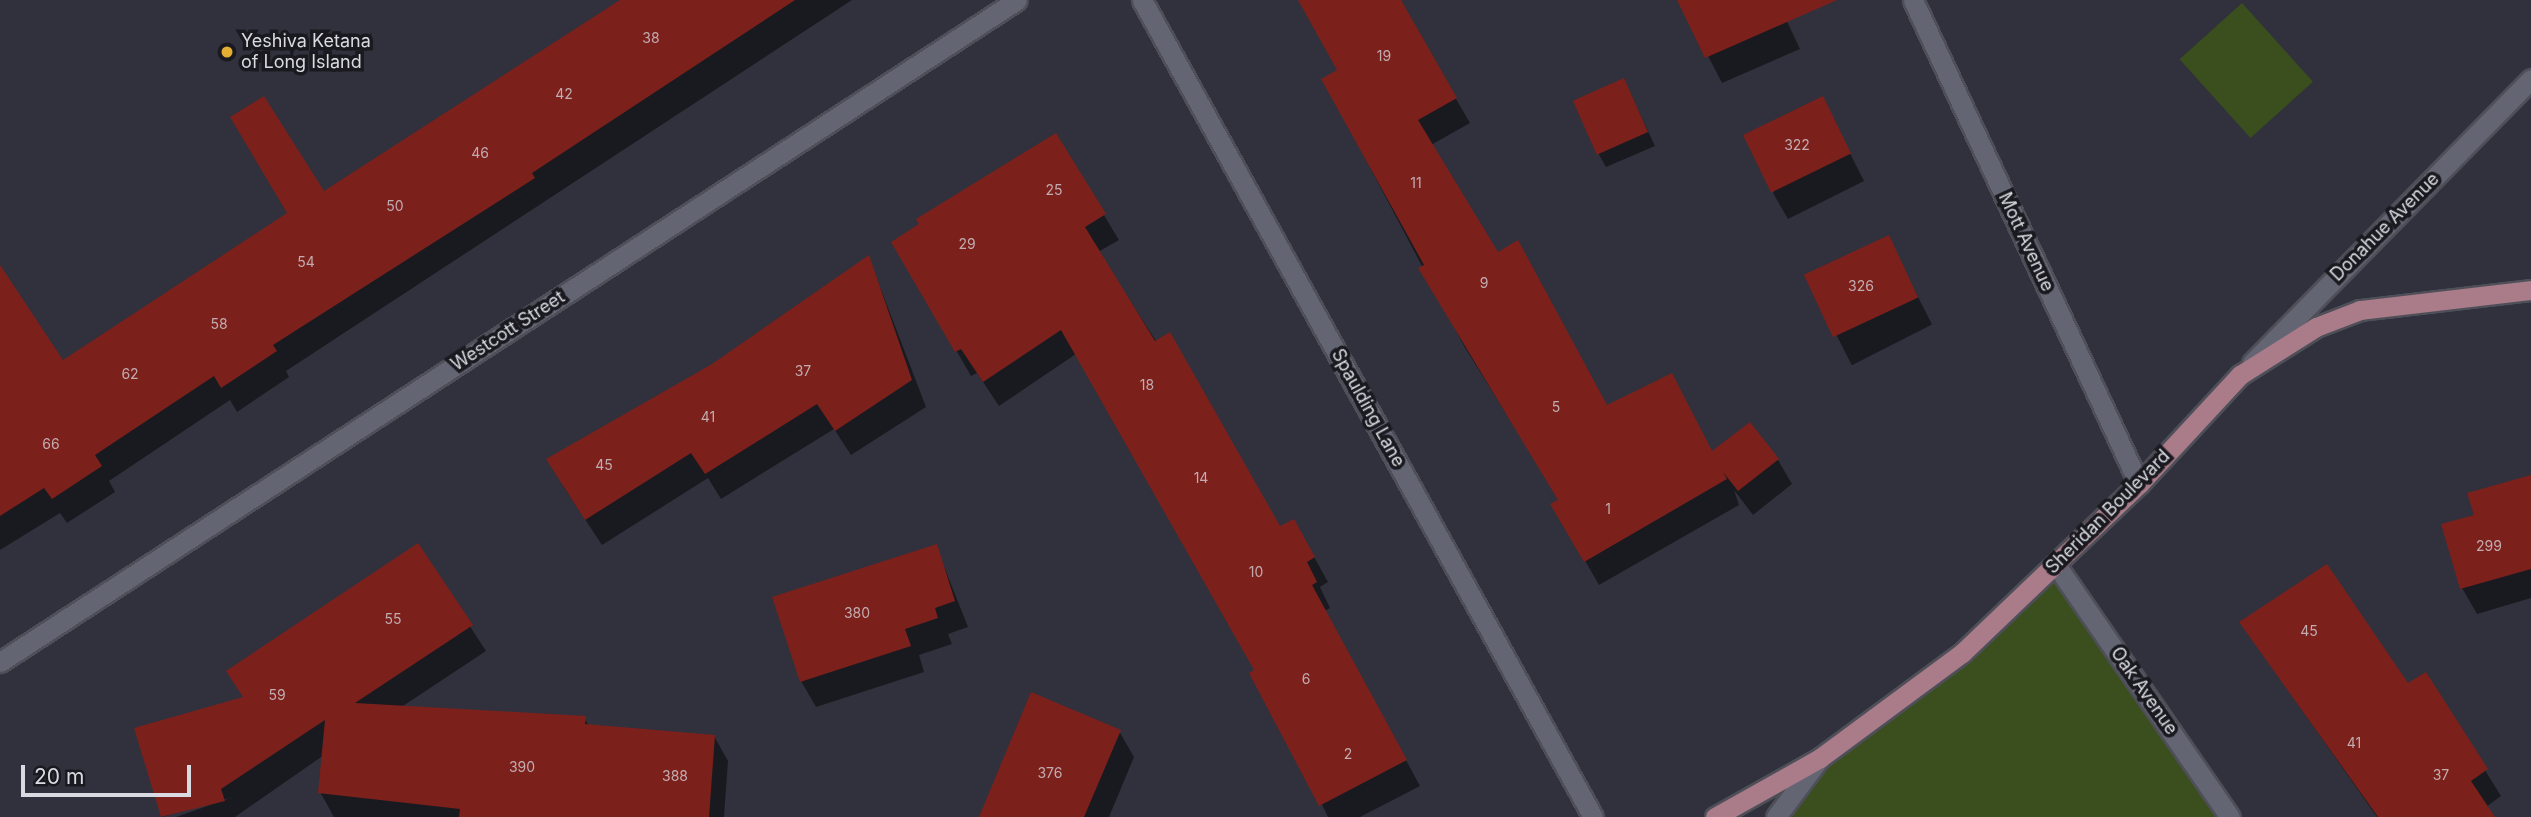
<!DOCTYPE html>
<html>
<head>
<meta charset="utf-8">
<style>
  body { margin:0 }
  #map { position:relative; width:2531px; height:817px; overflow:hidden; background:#30313c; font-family:Inter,sans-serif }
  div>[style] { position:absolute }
  .green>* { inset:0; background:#3a4e1e; transform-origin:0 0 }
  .shadow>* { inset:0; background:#0007; transform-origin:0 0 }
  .building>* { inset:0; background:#7c201c; transform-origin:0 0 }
  .roads { filter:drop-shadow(2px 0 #4e4f58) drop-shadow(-2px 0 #4e4f58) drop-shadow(0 2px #4e4f58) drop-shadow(0 -2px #4e4f58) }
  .minor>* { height:19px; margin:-9.5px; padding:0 9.5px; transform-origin:9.5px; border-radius:9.5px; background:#646572 }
  .tertiary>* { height:19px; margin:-9.5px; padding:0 9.5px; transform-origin:9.5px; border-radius:9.5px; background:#646572 }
  .primary>* { height:19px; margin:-9.5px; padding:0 9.5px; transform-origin:9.5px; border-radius:9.5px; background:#aa7b88 }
  .dots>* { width:19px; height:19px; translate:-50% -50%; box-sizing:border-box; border:4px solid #19191f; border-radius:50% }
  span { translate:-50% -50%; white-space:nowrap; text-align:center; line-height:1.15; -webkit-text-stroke:7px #19191f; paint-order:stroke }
  .number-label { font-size:14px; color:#c2acb0 }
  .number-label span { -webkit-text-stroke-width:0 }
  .poi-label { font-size:18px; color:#dadae2 }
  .left { translate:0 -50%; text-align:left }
  .street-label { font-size:18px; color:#dadae2 }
  .scale { position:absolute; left:21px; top:765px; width:170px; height:32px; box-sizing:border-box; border:4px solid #dadae2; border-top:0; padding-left:9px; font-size:21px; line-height:24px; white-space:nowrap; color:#dadae2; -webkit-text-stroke:5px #19191f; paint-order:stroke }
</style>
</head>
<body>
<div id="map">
  <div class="green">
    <i style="left:2242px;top:3px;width:106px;height:84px;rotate:48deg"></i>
    <i style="clip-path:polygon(2056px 565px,2236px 817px,1775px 817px,1820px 758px)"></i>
  </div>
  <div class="shadow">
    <i style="clip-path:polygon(625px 0,852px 0,286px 371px,289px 377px,237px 412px,230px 400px,109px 481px,115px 492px,67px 523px,60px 513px,0 550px,0 268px,63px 362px)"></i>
    <i style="clip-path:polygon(1300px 0,1399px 0,1470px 123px,1431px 145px,1497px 255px,1607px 407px,1713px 453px,1778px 460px,1792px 484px,1753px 515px,1734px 490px,1739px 505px,1599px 585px,1553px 505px,1560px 500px,1464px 346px,1324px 80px,1339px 71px)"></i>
    <i style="clip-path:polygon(1679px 0,1777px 0,1800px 49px,1722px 83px)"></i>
    <i style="clip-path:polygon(1624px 80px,1655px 146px,1606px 167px,1598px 153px)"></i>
    <i style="clip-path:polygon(1822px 98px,1864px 181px,1788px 219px,1773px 193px)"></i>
    <i style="clip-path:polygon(1056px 136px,1119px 240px,1098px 252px,1279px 529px,1308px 546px,1328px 582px,1320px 587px,1330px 608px,1325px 611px,1420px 786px,1360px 817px,1328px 817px,1257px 671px,1076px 354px,999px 406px,977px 373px,971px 376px,894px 242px)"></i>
    <i style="left:1888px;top:238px;width:97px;height:90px;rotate:63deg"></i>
    <i style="clip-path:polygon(869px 258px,926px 407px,851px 455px,834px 429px,721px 499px,708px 478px,602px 545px,563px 486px,713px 365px)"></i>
    <i style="clip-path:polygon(2531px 481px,2531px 598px,2477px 614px,2462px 588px)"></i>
    <i style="clip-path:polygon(418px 546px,486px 651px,400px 708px,584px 718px,589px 726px,714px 736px,728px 761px,724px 817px,334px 817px,320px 792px,324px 755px,235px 817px,176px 817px,233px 797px,162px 817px,137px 729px,244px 699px)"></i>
    <i style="clip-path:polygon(936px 546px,968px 627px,948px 634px,952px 644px,919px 655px,924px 672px,816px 707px,801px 681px)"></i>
    <i style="clip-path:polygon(2241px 623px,2407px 686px,2425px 674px,2501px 796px,2486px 807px,2492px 817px,2377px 817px)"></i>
    <i style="clip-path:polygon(1119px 731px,1134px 757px,1109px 817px,981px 817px)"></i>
  </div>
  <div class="building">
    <i style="clip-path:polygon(620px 0,795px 0,532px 173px,535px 178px,273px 345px,277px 351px,221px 388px,214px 376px,95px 455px,102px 466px,52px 499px,44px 488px,0 516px,0 265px,63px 360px,287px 213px,230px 117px,264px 96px,324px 191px)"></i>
    <i style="clip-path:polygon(1298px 0,1401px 0,1457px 98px,1418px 120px,1498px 252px,1518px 240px,1607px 405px,1672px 373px,1712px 451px,1750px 422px,1779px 459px,1738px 491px,1723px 472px,1727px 479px,1584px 562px,1550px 504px,1558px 500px,1418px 268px,1424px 265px,1321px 79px,1337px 70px)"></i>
    <i style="clip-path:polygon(1677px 0,1837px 0,1705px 58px)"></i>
    <i style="left:1624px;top:78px;width:59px;height:56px;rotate:66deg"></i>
    <i style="left:1823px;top:96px;width:64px;height:89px;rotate:64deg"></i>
    <i style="clip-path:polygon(1056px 133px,1106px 214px,1085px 227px,1155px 341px,1170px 332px,1280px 526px,1294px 519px,1315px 557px,1307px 562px,1317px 582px,1312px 585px,1407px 760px,1319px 806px,1249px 673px,1254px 670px,1061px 330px,983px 382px,961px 349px,955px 352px,891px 242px,919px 224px,916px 219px)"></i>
    <i style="left:1889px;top:235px;width:69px;height:94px;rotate:65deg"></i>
    <i style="clip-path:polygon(869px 255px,912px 380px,835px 431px,817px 404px,705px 474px,691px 453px,585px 520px,546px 459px,712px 364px)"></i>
    <i style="clip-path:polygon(2531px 475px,2531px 569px,2460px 589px,2441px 524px,2474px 515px,2467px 493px)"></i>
    <i style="clip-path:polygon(418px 543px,473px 625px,355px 703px,586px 716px,585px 724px,715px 735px,709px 817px,459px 817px,460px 809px,318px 793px,325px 720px,221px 789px,225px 801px,161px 817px,134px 728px,243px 697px,226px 671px)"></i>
    <i style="clip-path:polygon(937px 544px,955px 601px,935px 608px,938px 618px,905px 629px,911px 646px,800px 682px,772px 597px)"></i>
    <i style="clip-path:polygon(2327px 564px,2408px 683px,2426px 672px,2488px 769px,2471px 781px,2495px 817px,2378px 817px,2239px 622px)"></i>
    <i style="clip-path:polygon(1031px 692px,1121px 730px,1084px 817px,979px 817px)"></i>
  </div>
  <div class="roads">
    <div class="minor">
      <i style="left:1142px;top:0;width:933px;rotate:61.1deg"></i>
      <i style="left:2252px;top:363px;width:398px;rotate:-45.5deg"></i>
      <i style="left:2056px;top:565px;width:306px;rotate:55.4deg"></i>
      <i style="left:0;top:662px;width:1213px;rotate:-33.06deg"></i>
      <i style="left:1776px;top:817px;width:74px;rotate:-53.3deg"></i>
    </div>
    <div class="tertiary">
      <i style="left:1913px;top:0;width:534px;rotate:64.97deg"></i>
    </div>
    <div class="primary">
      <i style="left:1715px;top:817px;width:120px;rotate:-29.3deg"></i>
      <i style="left:1820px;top:758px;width:177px;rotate:-36.5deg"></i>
      <i style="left:1962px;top:653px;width:245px;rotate:-43.7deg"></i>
      <i style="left:2139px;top:484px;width:149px;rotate:-47.2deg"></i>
      <i style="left:2240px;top:375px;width:90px;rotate:-32.3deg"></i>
      <i style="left:2316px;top:327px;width:47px;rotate:-21.1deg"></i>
      <i style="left:2360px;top:310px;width:172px;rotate:-6.7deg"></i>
    </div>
  </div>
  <div class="dots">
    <i style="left:227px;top:52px;background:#e2af34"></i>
  </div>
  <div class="number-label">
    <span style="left:651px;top:38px">38</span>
    <span style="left:1384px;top:56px">19</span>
    <span style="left:564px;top:94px">42</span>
    <span style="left:1797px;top:145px">322</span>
    <span style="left:480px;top:153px">46</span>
    <span style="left:1416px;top:183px">11</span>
    <span style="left:1054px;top:190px">25</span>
    <span style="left:395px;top:206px">50</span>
    <span style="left:967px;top:244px">29</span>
    <span style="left:306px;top:262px">54</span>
    <span style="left:1484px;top:283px">9</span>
    <span style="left:1861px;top:286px">326</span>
    <span style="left:219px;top:324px">58</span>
    <span style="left:803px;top:371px">37</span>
    <span style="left:130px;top:374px">62</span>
    <span style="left:1147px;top:385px">18</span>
    <span style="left:1556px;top:407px">5</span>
    <span style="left:708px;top:417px">41</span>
    <span style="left:51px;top:444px">66</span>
    <span style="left:604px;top:465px">45</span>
    <span style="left:1201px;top:478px">14</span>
    <span style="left:1608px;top:509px">1</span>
    <span style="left:2489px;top:546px">299</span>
    <span style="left:1256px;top:572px">10</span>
    <span style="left:857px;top:613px">380</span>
    <span style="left:393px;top:619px">55</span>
    <span style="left:2309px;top:631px">45</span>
    <span style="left:1306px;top:679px">6</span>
    <span style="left:277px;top:695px">59</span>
    <span style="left:2354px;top:743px">41</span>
    <span style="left:1348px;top:754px">2</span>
    <span style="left:522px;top:767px">390</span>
    <span style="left:1050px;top:773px">376</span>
    <span style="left:2441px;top:775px">37</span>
    <span style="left:675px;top:776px">388</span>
  </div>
  <div class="poi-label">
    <span class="left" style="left:241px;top:52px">Yeshiva Ketana<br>of Long Island</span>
  </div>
  <div class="street-label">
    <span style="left:2385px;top:227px;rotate:-45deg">Donahue Avenue</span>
    <span style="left:2026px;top:242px;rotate:65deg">Mott Avenue</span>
    <span style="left:508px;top:331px;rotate:-33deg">Westcott Street</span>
    <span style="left:1368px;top:408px;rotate:61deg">Spaulding Lane</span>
    <span style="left:2108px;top:512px;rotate:-45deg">Sheridan Boulevard</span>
    <span style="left:2144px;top:691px;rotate:55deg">Oak Avenue</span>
  </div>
  <div class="scale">20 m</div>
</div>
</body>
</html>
